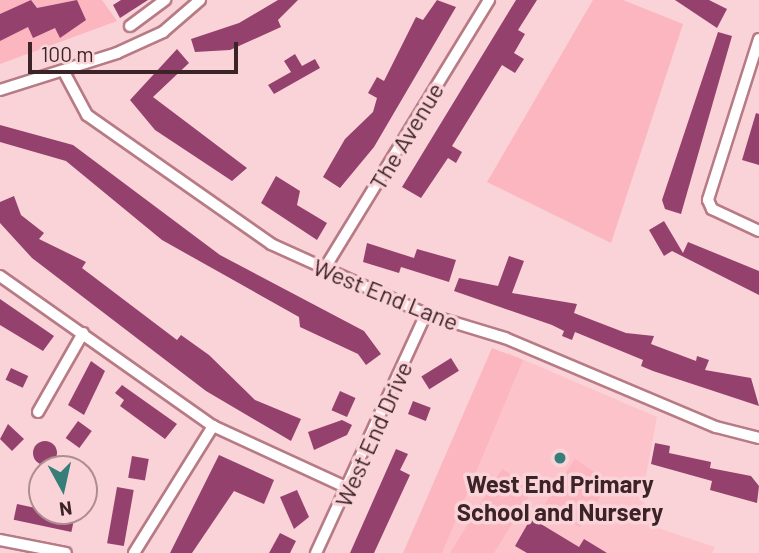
<!DOCTYPE html>
<html>
<head>
<meta charset="utf-8">
<style>
  body { margin:0 }
  #map { position:relative; width:759px; height:553px; overflow:hidden; background:#fad3d8; font-family:Barlow,sans-serif }
  div>[style] { position:absolute }
  .built>* { inset:0; background:#fdc3cb }
  .green>* { inset:0; background:#fbb6c0; transform-origin:0 0 }
  .building>* { inset:0; background:#94416e; transform-origin:0 0 }
  .round { border-radius:50% }
  .roads { filter:drop-shadow(2px 0 #b77b85) drop-shadow(-2px 0 #b77b85) drop-shadow(0 2px #b77b85) drop-shadow(0 -2px #b77b85) }
  .minor>* { height:10px; margin:-5px; padding:0 5px; transform-origin:5px; border-radius:5px; background:#fff }
  .dots>* { width:19px; height:19px; translate:-50% -50%; box-sizing:border-box; border:4px solid #fad3d8; border-radius:50% }
  span { translate:-50% -50%; white-space:nowrap; text-align:center; line-height:1.15; -webkit-text-stroke:7px #fad3d8; paint-order:stroke }
  .street-label { font-size:24px; color:#3c2327 }
  .poi-label { font-size:24px; color:#3c2327; font-weight:700 }
  .north { position:absolute; left:28px; top:455px; width:70px; height:70px; box-sizing:border-box; background:#fad3d8; border:2px solid #ae8d91; border-radius:50%; rotate:172deg; font-size:19px; font-weight:700; line-height:28px; text-align:center; color:#3c2327 }
  .north::after { content:''; display:block; margin:auto; width:24px; height:32px; background:#367e79; clip-path:polygon(50% 0,100% 100%,50% 72%,0 100%) }
  .scale { position:absolute; left:28px; top:42px; width:210px; height:32px; box-sizing:border-box; border:4px solid #3c2327; border-top:0; padding-left:9px; font-size:21px; line-height:24px; white-space:nowrap; color:#3c2327; -webkit-text-stroke:5px #fad3d8; paint-order:stroke }
</style>
</head>
<body>
<div id="map">
  <div class="built">
    <i style="clip-path:polygon(508px 353px,657px 417px,642px 498px,655px 527px,715px 547px,712px 553px,436px 553px)"></i>
  </div>
  <div class="green">
    <i style="clip-path:polygon(0 0,102px 0,117px 21px,0 64px)"></i>
    <i style="clip-path:polygon(593px 0,623px 0,683px 24px,611px 243px,487px 182px)"></i>
    <i style="clip-path:polygon(492px 348px,523px 360px,442px 553px,403px 553px)"></i>
    <i style="left:575px;top:459px;width:42px;height:54px;rotate:34deg"></i>
    <i style="clip-path:polygon(502px 469px,534px 488px,494px 553px,450px 553px)"></i>
  </div>
  <div class="building">
    <i style="clip-path:polygon(31px 0,37px 8px,77px 0,86px 20px,60px 38px,55px 28px,33px 38px,28px 27px,0 41px,0 14px)"></i>
    <i style="clip-path:polygon(121px 0,148px 0,120px 18px,113px 5px)"></i>
    <i style="clip-path:polygon(278px 0,298px 0,278px 20px,281px 27px,230px 50px,195px 52px,191px 39px,239px 23px)"></i>
    <i style="clip-path:polygon(437px 0,456px 7px,374px 147px,340px 188px,323px 177px,345px 139px,373px 112px,377px 98px,368px 93px,377px 77px,384px 81px,416px 17px,423px 20px)"></i>
    <i style="clip-path:polygon(516px 0,537px 0,518px 30px,525px 34px,514px 53px,524px 59px,515px 73px,502px 65px,452px 146px,462px 152px,456px 163px,448px 158px,421px 198px,402px 187px)"></i>
    <i style="clip-path:polygon(675px 0,709px 0,727px 9px,717px 28px)"></i>
    <i style="clip-path:polygon(718px 32px,732px 36px,681px 214px,665px 209px,662px 200px)"></i>
    <i style="clip-path:polygon(177px 49px,189px 63px,153px 97px,247px 168px,232px 181px,155px 130px,130px 100px)"></i>
    <i style="clip-path:polygon(295px 54px,302px 66px,315px 59px,320px 68px,274px 94px,268px 85px,291px 72px,284px 61px)"></i>
    <i style="clip-path:polygon(756px 113px,759px 114px,759px 165px,742px 160px)"></i>
    <i style="clip-path:polygon(0 125px,73px 145px,220px 255px,364px 331px,381px 354px,366px 365px,358px 354px,300px 327px,299px 317px,162px 240px,66px 161px,0 142px)"></i>
    <i style="clip-path:polygon(276px 176px,300px 191px,297px 205px,327px 223px,317px 240px,261px 203px)"></i>
    <i style="clip-path:polygon(14px 196px,21px 215px,44px 233px,39px 239px,86px 262px,82px 268px,177px 340px,181px 335px,209px 355px,255px 400px,301px 419px,291px 441px,206px 391px,32px 258px,0 223px,0 202px)"></i>
    <i style="clip-path:polygon(664px 221px,683px 253px,688px 242px,759px 271px,759px 295px,672px 251px,664px 256px,649px 230px)"></i>
    <i style="clip-path:polygon(367px 243px,414px 258px,417px 249px,456px 260px,449px 282px,401px 267px,399px 273px,363px 262px)"></i>
    <i style="clip-path:polygon(509px 256px,524px 261px,512px 293px,577px 304px,574px 313px,626px 333px,654px 336px,651px 344px,696px 361px,697px 356px,709px 360px,705px 370px,751px 378px,759px 406px,653px 371px,641px 366px,643px 360px,575px 332px,572px 340px,562px 336px,564px 331px,552px 325px,454px 291px,459px 278px,498px 286px)"></i>
    <i style="clip-path:polygon(0 299px,54px 336px,43px 351px,0 325px)"></i>
    <i style="left:451px;top:358px;width:15px;height:35px;rotate:58deg"></i>
    <i style="clip-path:polygon(91px 361px,105px 371px,84px 415px,68px 405px)"></i>
    <i style="left:11px;top:368px;width:19px;height:13px;rotate:25deg"></i>
    <i style="clip-path:polygon(122px 385px,177px 424px,165px 439px,120px 406px,124px 400px,115px 393px)"></i>
    <i style="left:340px;top:391px;width:17px;height:21px;rotate:24deg"></i>
    <i style="left:413px;top:401px;width:19px;height:14px;rotate:21deg"></i>
    <i style="clip-path:polygon(342px 420px,352px 425px,347px 435px,314px 450px,308px 432px)"></i>
    <i style="left:78px;top:421px;width:17px;height:21px;rotate:36deg"></i>
    <i style="clip-path:polygon(8px 424px,24px 439px,12px 451px,0 439px)"></i>
    <i class="round" style="left:33px;top:441px;width:24px;height:24px"></i>
    <i style="clip-path:polygon(655px 443px,670px 446px,669px 453px,711px 462px,710px 468px,751px 476px,759px 486px,757px 503px,710px 490px,712px 481px,651px 464px)"></i>
    <i style="clip-path:polygon(396px 449px,408px 454px,400px 470px,410px 475px,374px 553px,350px 553px)"></i>
    <i style="clip-path:polygon(219px 455px,274px 480px,264px 504px,234px 491px,192px 553px,170px 553px)"></i>
    <i style="left:132px;top:456px;width:17px;height:22px;rotate:10deg"></i>
    <i style="left:117px;top:487px;width:17px;height:57px;rotate:10deg"></i>
    <i style="clip-path:polygon(297px 490px,309px 517px,294px 529px,280px 497px)"></i>
    <i style="left:17px;top:504px;width:59px;height:16px;rotate:12deg"></i>
    <i style="clip-path:polygon(531px 518px,579px 547px,584px 539px,607px 553px,527px 553px,515px 546px)"></i>
    <i style="clip-path:polygon(280px 533px,296px 541px,290px 553px,269px 553px)"></i>
  </div>
  <div class="roads">
    <div class="minor">
      <i style="left:130px;top:26px;width:44px;rotate:-36.6deg"></i>
      <i style="left:759px;top:39px;width:169px;rotate:107.6deg"></i>
      <i style="left:708px;top:200px;width:10px;rotate:66deg"></i>
      <i style="left:712px;top:209px;width:52px;rotate:25.1deg"></i>
      <i style="left:64px;top:72px;width:49px;rotate:61.9deg"></i>
      <i style="left:87px;top:115px;width:225px;rotate:35deg"></i>
      <i style="left:271px;top:244px;width:170px;rotate:24.3deg"></i>
      <i style="left:426px;top:314px;width:83px;rotate:16.9deg"></i>
      <i style="left:505px;top:338px;width:229px;rotate:22.9deg"></i>
      <i style="left:716px;top:427px;width:44px;rotate:14.3deg"></i>
      <i style="left:0;top:90px;width:123px;rotate:-17.5deg"></i>
      <i style="left:117px;top:53px;width:51px;rotate:-24.5deg"></i>
      <i style="left:163px;top:32px;width:49px;rotate:-40.9deg"></i>
      <i style="left:323px;top:271px;width:318px;rotate:-58.5deg"></i>
      <i style="left:0;top:276px;width:261px;rotate:35.2deg"></i>
      <i style="left:213px;top:426px;width:151px;rotate:24.7deg"></i>
      <i style="left:38px;top:412px;width:91px;rotate:-60.3deg"></i>
      <i style="left:0;top:540px;width:67px;rotate:11.1deg"></i>
      <i style="left:134px;top:553px;width:150px;rotate:-58.1deg"></i>
      <i style="left:316px;top:553px;width:263px;rotate:-65.3deg"></i>
    </div>
  </div>
  <div class="dots">
    <i style="left:560px;top:458px;background:#367e79"></i>
  </div>
  <div class="street-label">
    <span style="left:406px;top:136px;rotate:-59deg">The Avenue</span>
    <span style="left:386px;top:294px;rotate:22deg">West End Lane</span>
    <span style="left:373px;top:434px;rotate:-66deg">West End Drive</span>
  </div>
  <div class="poi-label">
    <span style="left:560px;top:498px">West End Primary<br>School and Nursery</span>
  </div>
  <div class="north">N</div>
  <div class="scale">100 m</div>
</div>
</body>
</html>
